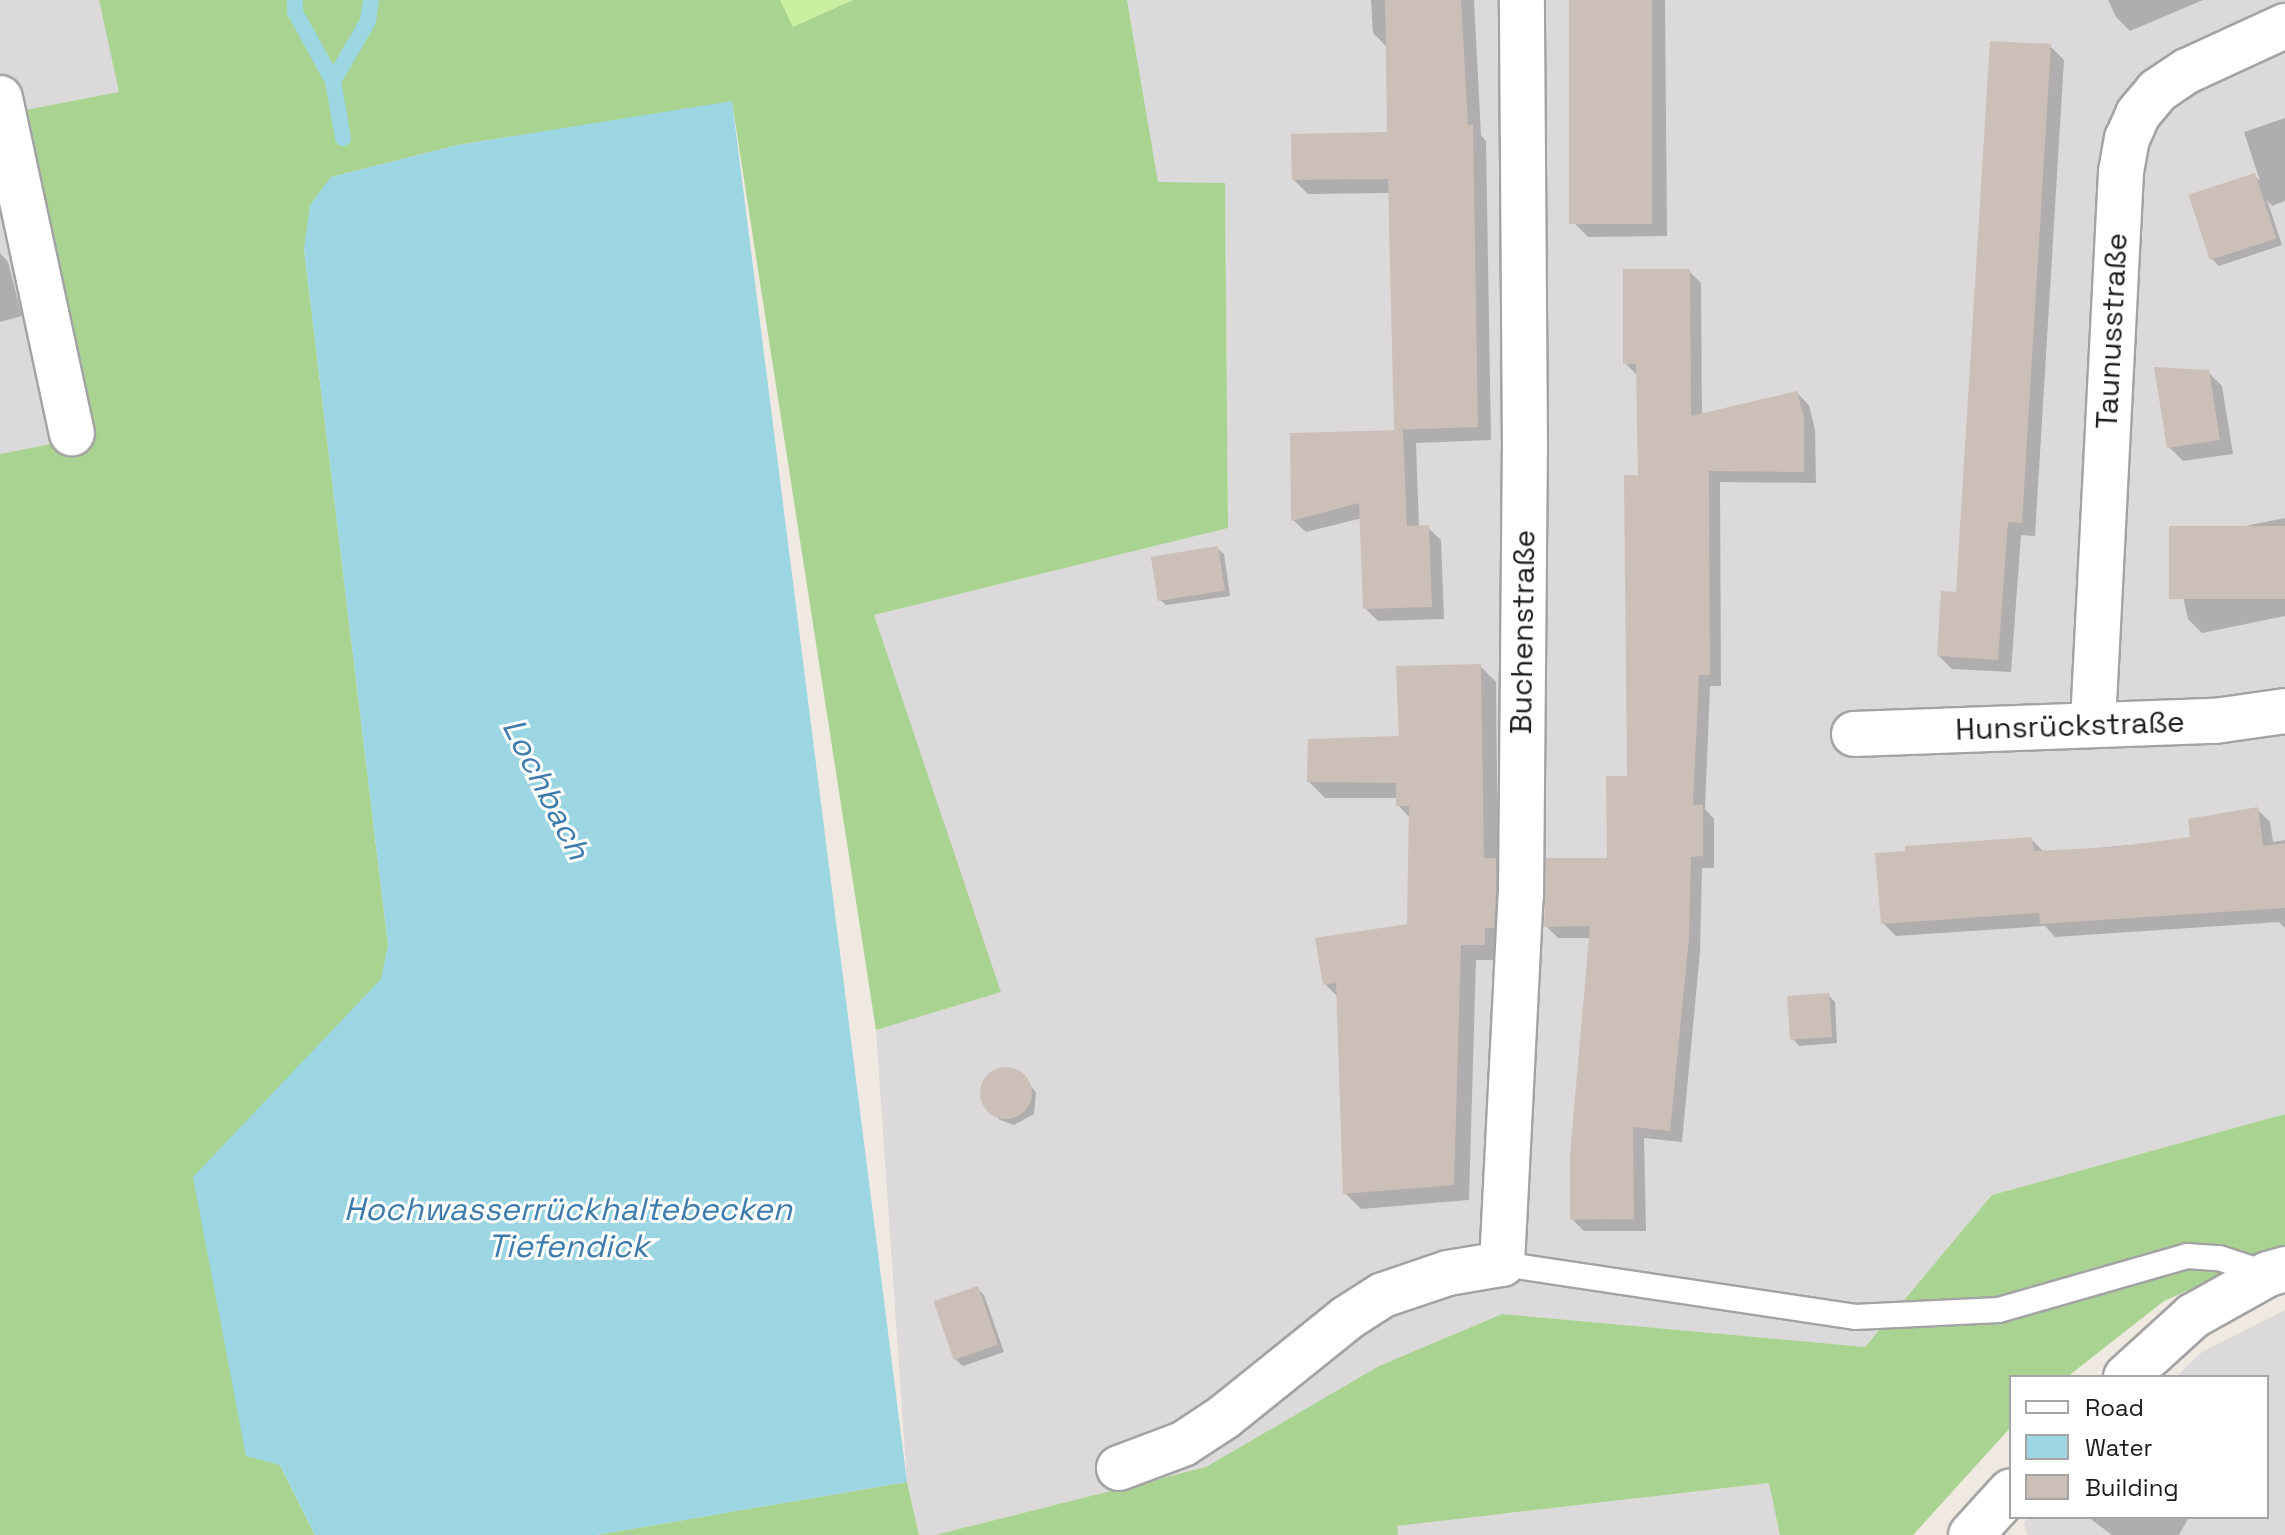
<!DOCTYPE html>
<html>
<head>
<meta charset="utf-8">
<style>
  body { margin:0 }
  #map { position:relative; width:2285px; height:1535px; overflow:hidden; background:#efe9e1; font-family:"Space Grotesk",sans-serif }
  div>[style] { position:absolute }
  .residential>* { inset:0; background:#dbd9d9 }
  .grass>* { inset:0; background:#cbefa1 }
  .forest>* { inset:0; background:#a8d391 }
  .water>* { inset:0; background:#9cd6e2 }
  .shadow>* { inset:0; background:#0003 }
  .stream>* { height:16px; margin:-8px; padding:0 8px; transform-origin:8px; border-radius:8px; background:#9cd6e2 }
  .building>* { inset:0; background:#cbbfb7; transform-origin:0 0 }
  .round { border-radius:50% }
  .roads { filter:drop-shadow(2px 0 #a3a3a3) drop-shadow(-2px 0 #a3a3a3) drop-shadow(0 2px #a3a3a3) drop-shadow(0 -2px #a3a3a3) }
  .lane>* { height:24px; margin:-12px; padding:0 12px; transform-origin:12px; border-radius:12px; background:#fff }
  .street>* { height:44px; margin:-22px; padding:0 22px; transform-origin:22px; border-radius:22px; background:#fff }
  span { translate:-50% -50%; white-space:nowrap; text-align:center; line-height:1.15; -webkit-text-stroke:6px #fff; paint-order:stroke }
  .street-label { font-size:30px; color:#1c1c1c }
  .water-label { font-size:32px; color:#3e7bad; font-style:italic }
  .legend { position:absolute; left:2009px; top:1375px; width:260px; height:144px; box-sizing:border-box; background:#fff; border:2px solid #a4a4a4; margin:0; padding:10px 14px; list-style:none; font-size:24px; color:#1c1c1c }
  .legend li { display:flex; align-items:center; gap:16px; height:40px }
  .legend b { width:40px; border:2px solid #a4a4a4 }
</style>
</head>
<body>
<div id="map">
  <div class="residential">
    <i style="clip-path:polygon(0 0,99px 0,120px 92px,15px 112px,87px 437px,0 454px)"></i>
    <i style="clip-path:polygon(1127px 0,2285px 0,2285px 1114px,1992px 1195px,1865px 1347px,1502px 1314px,1379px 1366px,1206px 1467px,935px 1535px,919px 1535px,907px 1482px,876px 1030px,1000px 992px,874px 615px,1228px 528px,1225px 184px,1158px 183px)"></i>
    <i style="clip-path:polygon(2285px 1310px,2285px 1535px,2027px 1535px,2024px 1522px,2029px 1517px,2267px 1517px,2267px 1377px,2176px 1377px,2202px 1352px)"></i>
    <i style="clip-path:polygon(1770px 1483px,1780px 1535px,1398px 1535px,1396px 1526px)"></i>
  </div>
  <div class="grass">
    <i style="clip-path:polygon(780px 0,853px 0,792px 28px)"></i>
  </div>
  <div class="forest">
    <i style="clip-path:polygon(99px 0,780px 0,793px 27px,853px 0,1127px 0,1158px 182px,1225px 183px,1228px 528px,874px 615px,1001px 992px,876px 1030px,732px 102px,458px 145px,331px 177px,304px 249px,388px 945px,382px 979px,352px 1012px,280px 1465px,315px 1535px,0 1535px,0 454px,87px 437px,15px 112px,119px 92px)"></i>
    <i style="clip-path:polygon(2285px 1114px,2285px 1247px,2164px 1301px,2067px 1377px,2011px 1377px,2011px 1427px,1913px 1535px,1780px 1535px,1769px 1483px,1397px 1526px,1398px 1535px,935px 1535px,1206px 1467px,1379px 1366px,1502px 1314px,1865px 1347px,1992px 1195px)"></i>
    <i style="clip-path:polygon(907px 1482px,919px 1535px,596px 1535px)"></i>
  </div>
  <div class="water">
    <i style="clip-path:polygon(732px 101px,907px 1482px,596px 1535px,315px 1535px,280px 1465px,246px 1456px,193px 1177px,381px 979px,388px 945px,304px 249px,310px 205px,331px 177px,458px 145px)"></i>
  </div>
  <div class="shadow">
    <i style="clip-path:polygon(1371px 0,1474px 0,1481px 135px,1486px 141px,1491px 440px,1416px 443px,1419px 528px,1428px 528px,1441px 540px,1444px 619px,1378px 621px,1365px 608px,1362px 518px,1306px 532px,1293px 520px,1399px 432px,1396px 429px,1390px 193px,1308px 194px,1294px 180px,1389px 134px,1388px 48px,1373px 33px)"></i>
    <i style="clip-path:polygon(1571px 0,1665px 0,1667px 236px,1588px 237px,1574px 223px)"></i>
    <i style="clip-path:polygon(2108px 0,2203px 0,2130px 31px,2116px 17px)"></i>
    <i style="clip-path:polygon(2050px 46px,2064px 60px,2035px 536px,2021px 535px,2011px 672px,1952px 669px,1939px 656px,1957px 594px)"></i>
    <i style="clip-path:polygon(2285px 118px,2285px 201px,2272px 206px,2267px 200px,2282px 245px,2219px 266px,2212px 259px,2254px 175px,2260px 181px,2244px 132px)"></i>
    <i style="clip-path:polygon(0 253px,8px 262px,22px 316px,0 322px)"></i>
    <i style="clip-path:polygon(1689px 271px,1701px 283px,1702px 416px,1797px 393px,1809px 405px,1815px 430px,1816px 483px,1720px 482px,1721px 686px,1710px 686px,1705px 809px,1714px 819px,1714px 868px,1702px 868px,1700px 952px,1682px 1142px,1644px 1138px,1646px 1231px,1584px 1231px,1572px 1219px,1591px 938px,1558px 938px,1546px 926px,1609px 860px,1629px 778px,1641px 477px,1637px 375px,1625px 363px)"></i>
    <i style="clip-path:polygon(2208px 372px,2222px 386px,2233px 454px,2183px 461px,2169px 447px)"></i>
    <i style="clip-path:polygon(2285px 518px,2285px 616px,2202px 633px,2188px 619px,2171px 541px)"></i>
    <i style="clip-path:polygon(1217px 548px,1224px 554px,1230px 596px,1166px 605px,1159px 599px)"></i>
    <i style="clip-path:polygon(1480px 666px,1496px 682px,1498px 863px,1511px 875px,1500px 960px,1476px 960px,1469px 1200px,1361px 1209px,1345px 1193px,1339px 998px,1325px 984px,1409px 926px,1410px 818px,1398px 805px,1398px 798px,1325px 798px,1309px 782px,1401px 738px)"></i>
    <i style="clip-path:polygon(2257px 809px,2270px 822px,2273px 842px,2285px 840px,2285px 928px,2279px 922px,2055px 937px,2045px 926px,1896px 936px,1883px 923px,2032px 840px,2045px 853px,2192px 839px)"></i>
    <i style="clip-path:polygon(1828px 995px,1835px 1002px,1837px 1043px,1799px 1046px,1793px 1039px)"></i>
    <i style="clip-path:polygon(1003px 1069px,1018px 1073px,1036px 1092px,1034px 1114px,1014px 1125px,1000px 1120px,983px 1099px,984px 1084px)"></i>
    <i style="clip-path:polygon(977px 1288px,984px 1295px,1004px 1352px,963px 1366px,956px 1360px)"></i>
    <i style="clip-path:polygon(2088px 1517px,2189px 1517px,2179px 1535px,2112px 1535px)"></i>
  </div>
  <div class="stream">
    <i style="left:295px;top:0;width:12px;rotate:90deg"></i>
    <i style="left:295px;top:12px;width:79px;rotate:61.2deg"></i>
    <i style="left:333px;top:81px;width:58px;rotate:80deg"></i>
    <i style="left:333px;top:81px;width:69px;rotate:-59.7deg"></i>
    <i style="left:368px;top:21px;width:21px;rotate:-82deg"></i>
  </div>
  <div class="building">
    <i style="clip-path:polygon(1385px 0,1461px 0,1468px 125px,1473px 124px,1478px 427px,1394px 430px,1388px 179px,1292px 180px,1291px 134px,1387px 132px)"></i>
    <i style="left:1569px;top:0;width:83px;height:224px"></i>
    <i style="clip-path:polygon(1990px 41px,2051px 44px,2022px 523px,2008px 522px,1998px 660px,1937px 656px,1941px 591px,1956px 592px)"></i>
    <i style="left:2255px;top:173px;width:69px;height:70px;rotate:72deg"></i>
    <i style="clip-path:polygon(1623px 269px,1690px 269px,1691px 416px,1797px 391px,1804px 417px,1804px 472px,1709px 471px,1710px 675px,1699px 675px,1693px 805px,1703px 805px,1703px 856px,1691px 857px,1689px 939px,1670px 1131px,1633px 1127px,1634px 1219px,1570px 1220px,1570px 1155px,1590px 926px,1544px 927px,1546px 858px,1607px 858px,1606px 776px,1627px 776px,1624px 475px,1638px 475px,1636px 364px,1623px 364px)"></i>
    <i style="clip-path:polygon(2154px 367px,2209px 370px,2220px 440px,2167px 448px)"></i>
    <i style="clip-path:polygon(1403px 430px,1407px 526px,1429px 525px,1432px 607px,1363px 609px,1359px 503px,1291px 521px,1290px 433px)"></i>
    <i style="left:2285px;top:526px;width:73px;height:116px;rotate:90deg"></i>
    <i style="left:1218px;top:546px;width:45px;height:68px;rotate:81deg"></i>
    <i style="clip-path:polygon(1481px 664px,1484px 858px,1496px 858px,1496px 894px,1494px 928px,1485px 928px,1485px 945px,1461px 945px,1454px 1185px,1343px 1194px,1336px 983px,1323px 985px,1315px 938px,1407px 924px,1409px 806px,1396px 806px,1396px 783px,1307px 782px,1308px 739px,1399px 736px,1396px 666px)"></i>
    <i style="clip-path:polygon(2258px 807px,2263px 846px,2285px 843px,2285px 908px,2040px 924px,2039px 913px,1881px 924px,1875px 853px,1905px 851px,1905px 846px,2032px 837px,2034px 851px,2114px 847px,2190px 837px,2188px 819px)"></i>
    <i style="left:1829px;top:993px;width:44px;height:42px;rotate:86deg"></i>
    <i class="round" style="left:980px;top:1067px;width:52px;height:52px"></i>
    <i style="left:978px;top:1286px;width:62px;height:47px;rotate:71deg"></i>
  </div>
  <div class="roads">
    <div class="lane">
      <i style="left:1502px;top:1264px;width:357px;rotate:8.5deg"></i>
      <i style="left:1855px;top:1317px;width:144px;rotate:-2.8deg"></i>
      <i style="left:1999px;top:1310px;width:196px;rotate:-16deg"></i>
      <i style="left:2187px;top:1256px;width:32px;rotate:4deg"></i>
      <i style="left:2219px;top:1258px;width:52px;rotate:18.1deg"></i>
    </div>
    <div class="street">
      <i style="left:0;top:98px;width:343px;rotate:77.9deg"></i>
      <i style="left:2093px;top:723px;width:552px;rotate:-87.09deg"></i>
      <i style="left:2121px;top:172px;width:34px;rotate:-80deg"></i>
      <i style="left:2127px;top:139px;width:27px;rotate:-66deg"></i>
      <i style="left:2138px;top:114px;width:30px;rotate:-50deg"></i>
      <i style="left:2157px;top:91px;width:36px;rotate:-34deg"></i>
      <i style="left:2187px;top:71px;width:108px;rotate:-24.7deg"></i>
      <i style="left:1854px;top:734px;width:361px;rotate:-2.1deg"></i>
      <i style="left:2215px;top:721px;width:71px;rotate:-8.1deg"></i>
      <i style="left:2126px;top:1377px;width:91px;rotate:-42.3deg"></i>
      <i style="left:2193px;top:1316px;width:86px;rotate:-29.2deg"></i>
      <i style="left:2268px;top:1274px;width:18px;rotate:-16deg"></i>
      <i style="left:1119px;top:1468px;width:68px;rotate:-20.6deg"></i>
      <i style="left:1183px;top:1444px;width:49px;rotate:-33.4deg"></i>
      <i style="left:1224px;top:1417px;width:158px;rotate:-38.8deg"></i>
      <i style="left:1347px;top:1318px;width:43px;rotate:-32.6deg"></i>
      <i style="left:1383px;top:1295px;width:69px;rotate:-18.7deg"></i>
      <i style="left:1448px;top:1273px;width:55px;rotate:-9.5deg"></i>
      <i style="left:1502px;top:1264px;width:369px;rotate:-87.1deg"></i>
      <i style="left:1521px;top:895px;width:445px;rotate:-89.5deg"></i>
      <i style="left:1525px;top:450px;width:450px;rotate:-90.4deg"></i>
      <i style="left:1971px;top:1535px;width:59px;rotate:-47.7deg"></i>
    </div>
  </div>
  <div class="street-label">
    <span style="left:2112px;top:331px;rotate:-87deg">Taunusstraße</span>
    <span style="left:1523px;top:632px;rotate:-89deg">Buchenstraße</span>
    <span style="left:2070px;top:726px;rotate:-2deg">Hunsrückstraße</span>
  </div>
  <div class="water-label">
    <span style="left:546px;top:789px;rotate:63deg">Lochbach</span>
    <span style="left:568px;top:1228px">Hochwasserrückhaltebecken<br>Tiefendick</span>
  </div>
  <ul class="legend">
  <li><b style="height:10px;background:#fff"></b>Road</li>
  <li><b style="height:22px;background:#9cd6e2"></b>Water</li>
  <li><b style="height:22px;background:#cbbfb7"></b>Building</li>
  </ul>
</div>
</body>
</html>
